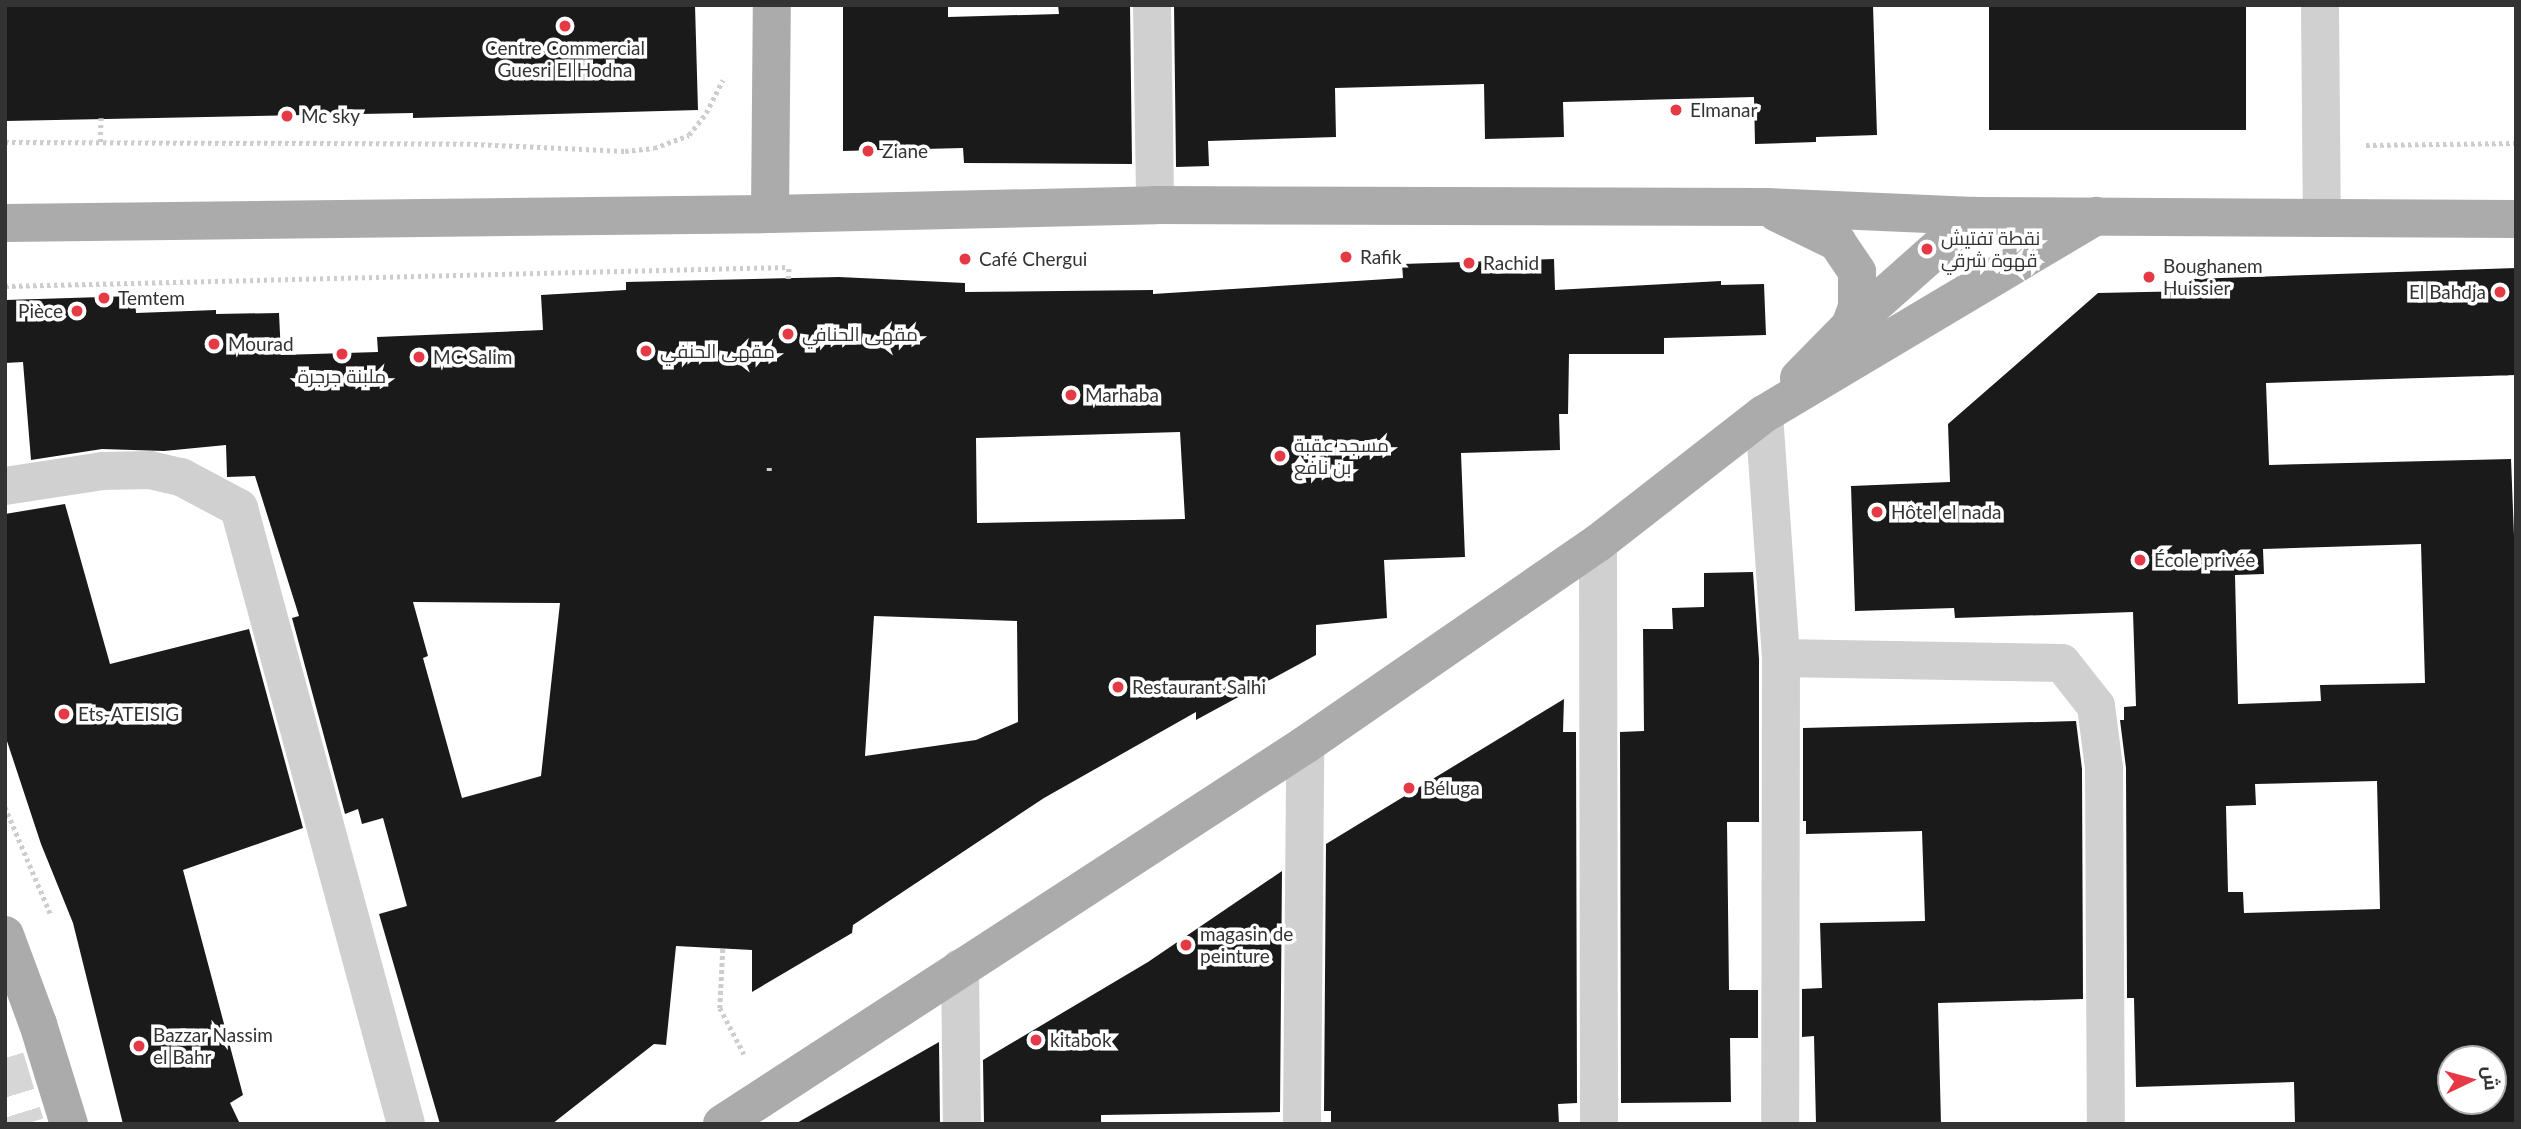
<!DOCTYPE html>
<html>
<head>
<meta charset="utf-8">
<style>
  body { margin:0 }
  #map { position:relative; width:2521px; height:1129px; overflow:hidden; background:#fff; font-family:Lato,Cairo,sans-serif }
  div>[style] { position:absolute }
  .building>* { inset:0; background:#1a1a1a; transform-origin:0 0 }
  .major-tunnel>* { height:38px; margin-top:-19px; transform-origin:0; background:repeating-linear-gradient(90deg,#d6d6d6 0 38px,transparent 0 57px) }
  .path>* { height:4.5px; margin-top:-2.25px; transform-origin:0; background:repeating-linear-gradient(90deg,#cdcdcd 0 3.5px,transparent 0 7px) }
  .minor>* { height:38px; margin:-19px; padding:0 19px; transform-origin:19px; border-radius:19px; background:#d0d0d0 }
  .major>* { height:38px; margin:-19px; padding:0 19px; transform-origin:19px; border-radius:19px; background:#ababab }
  .dots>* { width:19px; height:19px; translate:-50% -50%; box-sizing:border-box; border:4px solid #fff; border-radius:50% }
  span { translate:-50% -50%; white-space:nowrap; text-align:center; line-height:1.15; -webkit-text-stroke:7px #fff; paint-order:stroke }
  .poi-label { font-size:19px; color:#333 }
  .left { translate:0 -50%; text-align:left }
  .right { translate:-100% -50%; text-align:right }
  .frame { position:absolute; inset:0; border:7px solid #333; pointer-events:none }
  .north { position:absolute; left:2437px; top:1045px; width:70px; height:70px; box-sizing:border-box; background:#fff; border:2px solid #adadad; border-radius:50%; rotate:85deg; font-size:19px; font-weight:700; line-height:28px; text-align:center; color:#333 }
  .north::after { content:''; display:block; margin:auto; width:24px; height:32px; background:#e63946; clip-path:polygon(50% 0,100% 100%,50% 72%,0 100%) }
</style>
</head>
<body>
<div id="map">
  <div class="building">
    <i style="clip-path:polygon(5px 5px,695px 5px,698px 110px,413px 118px,413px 113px,5px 121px)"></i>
    <i style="clip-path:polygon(843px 5px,948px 5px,948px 17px,1059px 14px,1058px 5px,1130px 5px,1132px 164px,964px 163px,963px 148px,843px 151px)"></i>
    <i style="clip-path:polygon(1174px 5px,1873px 5px,1877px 135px,1816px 137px,1816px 142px,1755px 144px,1754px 97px,1563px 102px,1564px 137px,1485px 139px,1484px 84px,1335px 88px,1336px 137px,1208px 141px,1209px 166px,1176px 167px)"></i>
    <i style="left:1989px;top:5px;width:257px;height:125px"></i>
    <i style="clip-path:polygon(evenodd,1554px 259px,1555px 290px,1721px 281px,1721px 285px,1764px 284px,1766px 335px,1664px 338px,1664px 354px,1569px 354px,1568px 414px,1559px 414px,1560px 450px,1461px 453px,1465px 557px,1384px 560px,1387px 618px,1316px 625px,1316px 655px,1196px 720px,1196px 712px,1044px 798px,853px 925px,852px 933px,752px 992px,752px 950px,676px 946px,666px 1045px,654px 1044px,552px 1124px,440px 1124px,379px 914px,407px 906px,383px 818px,362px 824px,358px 809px,345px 814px,292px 618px,299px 616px,255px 476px,227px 477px,226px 445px,164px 451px,102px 449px,31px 460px,23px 362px,5px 363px,5px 300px,135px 296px,136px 313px,216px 310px,216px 314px,279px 313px,281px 355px,378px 352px,377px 337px,543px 330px,541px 295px,626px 290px,626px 282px,839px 277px,965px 283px,965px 292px,1153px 290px,1153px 294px,1403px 278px,1402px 264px,1554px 259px,1180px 432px,1185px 519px,977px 523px,976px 438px,1180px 432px,1554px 259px,413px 602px,560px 603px,541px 776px,462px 798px,423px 658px,428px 656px,413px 602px,1554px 259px,874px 616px,1017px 621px,1018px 722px,976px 740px,865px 756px,874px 616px)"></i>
    <i style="clip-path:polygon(evenodd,2516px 268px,2516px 375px,2266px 383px,2269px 465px,2511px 459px,2516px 587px,2516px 1124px,2295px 1124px,2294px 1082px,2136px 1087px,2134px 998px,2127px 998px,2126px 768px,2120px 720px,2124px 720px,2124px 707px,2136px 706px,2133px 612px,1955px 618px,1954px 608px,1855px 611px,1851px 486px,1950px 482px,1948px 424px,2098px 293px,2192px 291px,2191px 279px,2516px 268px,2421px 544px,2425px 683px,2320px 685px,2321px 701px,2238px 704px,2235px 575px,2264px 574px,2263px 549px,2421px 544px,2516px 268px,2377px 781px,2380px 909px,2244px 913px,2243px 892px,2228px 892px,2226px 806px,2256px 805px,2255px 784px,2377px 781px,2516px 268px,2451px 1059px,2493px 1059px,2493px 1101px,2451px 1101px,2451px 1059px)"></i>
    <i style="clip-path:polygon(65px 504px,110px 664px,249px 629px,303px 828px,183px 870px,243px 1095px,230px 1103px,240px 1124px,123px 1124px,73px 923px,41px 844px,5px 735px,5px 514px)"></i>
    <i style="clip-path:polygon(1753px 572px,1759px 659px,1759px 822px,1727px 822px,1729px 990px,1758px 990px,1758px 1038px,1730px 1038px,1731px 1102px,1621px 1103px,1620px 732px,1644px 731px,1643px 629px,1673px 629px,1672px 608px,1704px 607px,1704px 573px)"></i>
    <i style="clip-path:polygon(1564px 699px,1563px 732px,1576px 732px,1577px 1103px,1558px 1104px,1559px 1124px,1331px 1124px,1331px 1111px,1324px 1111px,1326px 844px)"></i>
    <i style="clip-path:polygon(2076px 721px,2082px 769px,2083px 999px,1938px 1003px,1941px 1124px,1816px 1124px,1814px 1036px,1802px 1037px,1802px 989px,1822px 988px,1820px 923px,1925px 921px,1922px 831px,1806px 834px,1806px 821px,1803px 821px,1803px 728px)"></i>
    <i style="clip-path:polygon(1282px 871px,1280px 1112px,1101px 1115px,1101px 1124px,984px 1124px,983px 1060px,1148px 962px)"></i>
    <i style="clip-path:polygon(939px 1042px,940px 1124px,795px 1124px)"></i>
  </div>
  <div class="major-tunnel">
    <i style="left:5px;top:1058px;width:69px;rotate:73.1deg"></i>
  </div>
  <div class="path">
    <i style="left:5px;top:142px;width:469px;rotate:0.2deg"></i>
    <i style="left:474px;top:144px;width:151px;rotate:2.7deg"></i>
    <i style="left:625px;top:151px;width:29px;rotate:-6deg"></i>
    <i style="left:654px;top:148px;width:37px;rotate:-20deg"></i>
    <i style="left:689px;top:135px;width:28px;rotate:-52deg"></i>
    <i style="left:706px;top:113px;width:37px;rotate:-63deg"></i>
    <i style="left:100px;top:142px;width:24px;rotate:-88deg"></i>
    <i style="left:2366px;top:145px;width:150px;rotate:-0.8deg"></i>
    <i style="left:788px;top:279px;width:13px;rotate:-86deg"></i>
    <i style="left:5px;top:286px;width:784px;rotate:-1.39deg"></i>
    <i style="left:783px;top:329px;width:2px;rotate:-63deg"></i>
    <i style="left:769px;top:471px;width:5px;rotate:-90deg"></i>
    <i style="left:5px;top:807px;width:117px;rotate:66.9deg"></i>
    <i style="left:723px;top:949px;width:59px;rotate:92.9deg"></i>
    <i style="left:720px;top:1008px;width:52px;rotate:62.4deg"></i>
  </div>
  <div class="minor">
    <i style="left:1152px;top:5px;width:200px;rotate:89.1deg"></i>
    <i style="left:2320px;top:5px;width:213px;rotate:89.5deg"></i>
    <i style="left:1764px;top:414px;width:245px;rotate:86deg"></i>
    <i style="left:1781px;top:658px;width:466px;rotate:90.1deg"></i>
    <i style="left:5px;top:486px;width:99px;rotate:-8.7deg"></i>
    <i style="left:103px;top:471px;width:47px;rotate:-1.2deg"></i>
    <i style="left:150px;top:470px;width:32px;rotate:13deg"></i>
    <i style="left:181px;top:477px;width:66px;rotate:28.1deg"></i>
    <i style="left:239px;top:508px;width:638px;rotate:74.83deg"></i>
    <i style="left:1598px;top:543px;width:581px;rotate:89.9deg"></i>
    <i style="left:1781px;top:658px;width:281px;rotate:1deg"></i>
    <i style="left:2062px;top:663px;width:55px;rotate:51.7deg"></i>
    <i style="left:2096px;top:706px;width:63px;rotate:82.6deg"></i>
    <i style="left:2104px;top:768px;width:356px;rotate:89.7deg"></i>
    <i style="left:960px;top:968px;width:156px;rotate:89.3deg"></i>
    <i style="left:1302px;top:1124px;width:379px;rotate:-89.5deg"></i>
  </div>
  <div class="major">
    <i style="left:1777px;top:213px;width:67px;rotate:25.8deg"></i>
    <i style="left:1837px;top:242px;width:36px;rotate:56deg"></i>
    <i style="left:1857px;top:272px;width:35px;rotate:90deg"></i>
    <i style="left:1857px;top:307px;width:20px;rotate:110deg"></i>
    <i style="left:1850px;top:326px;width:73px;rotate:134.4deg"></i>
    <i style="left:770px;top:214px;width:209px;rotate:-89.5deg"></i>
    <i style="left:5px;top:223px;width:765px;rotate:-0.67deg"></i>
    <i style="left:770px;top:214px;width:385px;rotate:-1.3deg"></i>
    <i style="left:1155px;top:205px;width:611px;rotate:0.19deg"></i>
    <i style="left:1766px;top:207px;width:208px;rotate:2.5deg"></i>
    <i style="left:1974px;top:216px;width:542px;rotate:0.32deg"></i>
    <i style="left:1850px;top:326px;width:166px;rotate:-41.6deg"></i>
    <i style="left:5px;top:935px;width:95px;rotate:69.7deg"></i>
    <i style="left:38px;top:1024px;width:105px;rotate:72.8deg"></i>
    <i style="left:722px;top:1124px;width:695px;rotate:-33.03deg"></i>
    <i style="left:1305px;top:745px;width:356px;rotate:-34.6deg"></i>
    <i style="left:1598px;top:543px;width:210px;rotate:-37.9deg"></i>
    <i style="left:1764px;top:414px;width:387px;rotate:-30.8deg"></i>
  </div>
  <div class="dots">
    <i style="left:565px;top:26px;background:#e63946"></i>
    <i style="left:1676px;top:110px;background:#e63946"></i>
    <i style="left:287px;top:116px;background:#e63946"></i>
    <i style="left:868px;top:151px;background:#e63946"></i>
    <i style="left:1927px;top:249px;background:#e63946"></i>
    <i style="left:1346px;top:257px;background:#e63946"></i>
    <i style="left:965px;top:259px;background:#e63946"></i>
    <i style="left:1469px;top:263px;background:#e63946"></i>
    <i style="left:2149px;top:277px;background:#e63946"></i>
    <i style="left:2500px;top:292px;background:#e63946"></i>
    <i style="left:104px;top:298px;background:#e63946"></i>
    <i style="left:77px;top:311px;background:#e63946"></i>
    <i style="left:788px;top:334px;background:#e63946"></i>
    <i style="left:214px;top:344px;background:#e63946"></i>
    <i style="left:646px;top:351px;background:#e63946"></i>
    <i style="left:342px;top:354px;background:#e63946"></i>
    <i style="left:419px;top:357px;background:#e63946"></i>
    <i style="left:1071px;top:395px;background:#e63946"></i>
    <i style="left:1280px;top:456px;background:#e63946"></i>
    <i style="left:1877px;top:512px;background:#e63946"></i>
    <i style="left:2140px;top:560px;background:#e63946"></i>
    <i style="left:1118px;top:687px;background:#e63946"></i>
    <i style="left:64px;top:714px;background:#e63946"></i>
    <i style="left:1409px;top:788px;background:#e63946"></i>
    <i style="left:1186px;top:945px;background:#e63946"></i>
    <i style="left:1036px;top:1040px;background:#e63946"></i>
    <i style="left:139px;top:1046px;background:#e63946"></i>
  </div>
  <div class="poi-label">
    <span style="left:565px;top:59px">Centre Commercial<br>Guesri El Hodna</span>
    <span class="left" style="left:1690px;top:110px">Elmanar</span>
    <span class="left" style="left:301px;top:116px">Mc sky</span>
    <span class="left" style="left:882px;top:151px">Ziane</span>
    <span class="left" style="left:1941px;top:249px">نقطة تفتيش<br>قهوة شرقي</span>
    <span class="left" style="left:1360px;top:257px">Rafik</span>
    <span class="left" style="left:979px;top:259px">Café Chergui</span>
    <span class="left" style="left:1483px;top:263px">Rachid</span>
    <span class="left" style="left:2163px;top:277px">Boughanem<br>Huissier</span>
    <span class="right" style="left:2486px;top:292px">El Bahdja</span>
    <span class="left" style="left:118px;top:298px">Temtem</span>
    <span class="right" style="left:63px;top:311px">Pièce</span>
    <span class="left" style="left:802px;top:334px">مقهى الحنافي</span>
    <span class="left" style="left:228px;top:344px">Mourad</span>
    <span class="left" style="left:660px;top:351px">مقهى الحنفي</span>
    <span class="left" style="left:433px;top:357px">MC Salim</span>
    <span style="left:342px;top:376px">ملبنة جرجرة</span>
    <span class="left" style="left:1085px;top:395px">Marhaba</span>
    <span class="left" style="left:1294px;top:456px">مسجد عقبة<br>بن نافع</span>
    <span class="left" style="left:1891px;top:512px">Hôtel el nada</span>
    <span class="left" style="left:2154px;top:560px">École privée</span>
    <span class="left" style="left:1132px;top:687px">Restaurant Salhi</span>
    <span class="left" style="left:78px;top:714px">Ets-ATEISIG</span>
    <span class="left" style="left:1423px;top:788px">Béluga</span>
    <span class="left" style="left:1200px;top:945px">magasin de<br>peinture</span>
    <span class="left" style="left:153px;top:1046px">Bazzar Nassim<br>el Bahr</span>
    <span class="left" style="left:1050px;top:1040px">kitabok</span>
  </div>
  <div class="frame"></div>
  <div class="north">ش</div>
</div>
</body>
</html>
